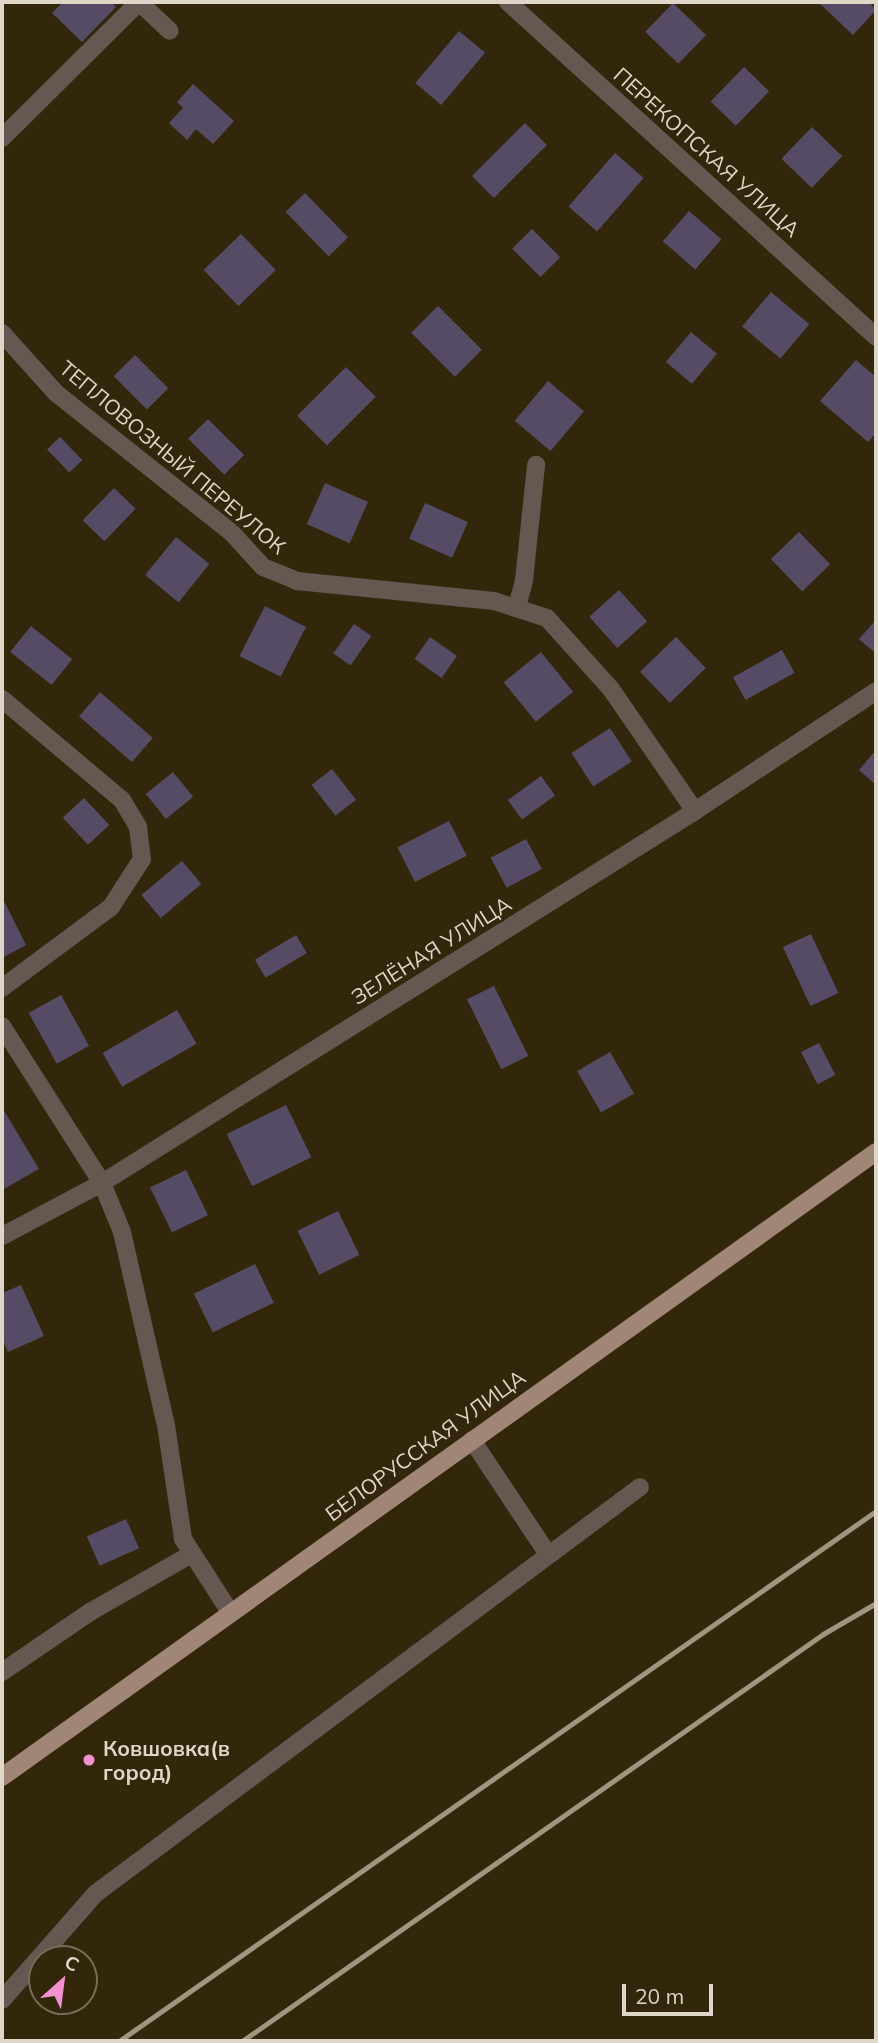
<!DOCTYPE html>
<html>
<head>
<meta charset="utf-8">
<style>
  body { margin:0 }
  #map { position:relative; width:878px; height:2043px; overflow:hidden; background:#33270b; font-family:Mulish,sans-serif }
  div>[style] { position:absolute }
  .building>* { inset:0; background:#554b65; transform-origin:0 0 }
  .minor>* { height:18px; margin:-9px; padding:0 9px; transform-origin:9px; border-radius:9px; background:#645850 }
  .major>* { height:18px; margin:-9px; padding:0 9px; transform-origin:9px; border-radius:9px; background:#9f8676 }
  .rail>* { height:5px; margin:-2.5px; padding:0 2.5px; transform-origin:2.5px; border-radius:2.5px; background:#9e9681 }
  .dots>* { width:19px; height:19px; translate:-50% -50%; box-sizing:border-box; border:4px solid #33270b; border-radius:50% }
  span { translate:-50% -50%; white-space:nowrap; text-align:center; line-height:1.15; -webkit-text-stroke:5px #33270b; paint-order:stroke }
  .street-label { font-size:21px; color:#ded7c7 }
  .poi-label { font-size:21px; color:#ded7c7; font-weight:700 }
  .left { translate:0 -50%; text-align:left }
  .frame { position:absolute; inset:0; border:4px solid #ded7c7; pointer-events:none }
  .north { position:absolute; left:28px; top:1945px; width:70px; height:70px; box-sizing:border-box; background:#33270b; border:2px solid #776d56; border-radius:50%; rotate:28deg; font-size:19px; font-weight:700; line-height:28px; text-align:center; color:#ded7c7 }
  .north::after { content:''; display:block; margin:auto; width:24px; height:32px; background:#f491d3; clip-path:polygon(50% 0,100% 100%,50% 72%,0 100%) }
  .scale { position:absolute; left:622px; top:1984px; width:91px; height:32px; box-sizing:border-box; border:4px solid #ded7c7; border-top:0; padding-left:9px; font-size:21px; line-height:24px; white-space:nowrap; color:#ded7c7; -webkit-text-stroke:5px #33270b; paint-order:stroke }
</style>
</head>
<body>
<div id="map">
  <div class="building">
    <i style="clip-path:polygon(63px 2px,111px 2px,116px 7px,82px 42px,52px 13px)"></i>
    <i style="clip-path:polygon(818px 2px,869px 2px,876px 10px,853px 35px)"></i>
    <i style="left:673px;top:3px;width:46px;height:40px;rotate:44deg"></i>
    <i style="left:459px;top:31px;width:34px;height:68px;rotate:40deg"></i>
    <i style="left:744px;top:67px;width:35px;height:48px;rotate:44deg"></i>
    <i style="clip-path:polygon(193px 84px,234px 121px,213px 144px,196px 129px,187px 140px,169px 123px,183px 108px,177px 102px)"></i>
    <i style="left:525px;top:123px;width:31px;height:75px;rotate:45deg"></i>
    <i style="left:812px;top:127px;width:42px;height:44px;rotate:44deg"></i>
    <i style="left:615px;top:153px;width:38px;height:71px;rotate:41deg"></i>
    <i style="left:305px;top:193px;width:62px;height:27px;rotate:46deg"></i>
    <i style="left:689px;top:211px;width:43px;height:40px;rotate:41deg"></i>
    <i style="left:532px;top:229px;width:40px;height:28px;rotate:45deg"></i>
    <i style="left:241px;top:234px;width:50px;height:52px;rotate:46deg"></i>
    <i style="left:771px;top:292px;width:50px;height:45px;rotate:40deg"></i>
    <i style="left:438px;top:306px;width:62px;height:38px;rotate:45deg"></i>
    <i style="left:691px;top:332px;width:34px;height:39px;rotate:40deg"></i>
    <i style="left:135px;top:355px;width:47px;height:30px;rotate:45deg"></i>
    <i style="clip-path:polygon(856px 360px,876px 377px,876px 433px,868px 442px,820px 401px)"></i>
    <i style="left:346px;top:367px;width:42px;height:69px;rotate:45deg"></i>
    <i style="left:548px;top:381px;width:47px;height:52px;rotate:40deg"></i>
    <i style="left:208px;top:419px;width:51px;height:28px;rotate:45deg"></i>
    <i style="left:60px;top:437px;width:32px;height:18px;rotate:46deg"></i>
    <i style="left:325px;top:483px;width:47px;height:45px;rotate:24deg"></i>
    <i style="left:114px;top:488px;width:30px;height:45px;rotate:44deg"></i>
    <i style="left:425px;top:503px;width:47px;height:39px;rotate:24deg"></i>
    <i style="left:799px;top:532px;width:45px;height:39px;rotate:46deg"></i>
    <i style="left:176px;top:537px;width:43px;height:49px;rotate:39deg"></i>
    <i style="left:619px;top:590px;width:42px;height:40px;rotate:48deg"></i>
    <i style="left:265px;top:606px;width:46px;height:56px;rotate:27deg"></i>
    <i style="clip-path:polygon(876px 620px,876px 654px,859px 639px)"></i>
    <i style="left:354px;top:624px;width:21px;height:36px;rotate:35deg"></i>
    <i style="left:31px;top:626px;width:53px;height:33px;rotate:39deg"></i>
    <i style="left:430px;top:637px;width:33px;height:27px;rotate:35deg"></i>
    <i style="left:676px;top:637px;width:43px;height:50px;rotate:46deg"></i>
    <i style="left:782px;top:650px;width:26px;height:56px;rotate:61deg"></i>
    <i style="left:541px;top:652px;width:51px;height:48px;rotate:51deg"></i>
    <i style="left:100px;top:692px;width:70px;height:32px;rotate:41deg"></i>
    <i style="left:610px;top:728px;width:40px;height:46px;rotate:57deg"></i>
    <i style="clip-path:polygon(876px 750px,876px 785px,859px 770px)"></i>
    <i style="left:332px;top:769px;width:39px;height:26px;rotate:52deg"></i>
    <i style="left:173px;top:772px;width:32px;height:35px;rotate:51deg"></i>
    <i style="left:541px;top:776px;width:24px;height:41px;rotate:54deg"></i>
    <i style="left:84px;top:798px;width:37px;height:29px;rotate:47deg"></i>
    <i style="left:449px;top:821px;width:39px;height:58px;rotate:63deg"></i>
    <i style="left:526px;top:839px;width:34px;height:40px;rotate:62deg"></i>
    <i style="left:182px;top:861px;width:30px;height:53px;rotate:50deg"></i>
    <i style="clip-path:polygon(2px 897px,26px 945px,2px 958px)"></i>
    <i style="left:811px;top:934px;width:65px;height:31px;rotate:65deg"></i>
    <i style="left:296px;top:935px;width:21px;height:48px;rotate:59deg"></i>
    <i style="left:494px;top:986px;width:78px;height:30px;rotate:64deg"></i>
    <i style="left:61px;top:995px;width:58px;height:37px;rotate:61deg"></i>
    <i style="left:177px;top:1010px;width:39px;height:86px;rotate:60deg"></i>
    <i style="left:819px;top:1043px;width:36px;height:20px;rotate:63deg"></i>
    <i style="left:610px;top:1052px;width:48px;height:38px;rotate:60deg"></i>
    <i style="left:286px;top:1105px;width:58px;height:66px;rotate:64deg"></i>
    <i style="clip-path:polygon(3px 1109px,39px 1169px,2px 1190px,2px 1110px)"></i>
    <i style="left:186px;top:1170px;width:50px;height:40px;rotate:64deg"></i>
    <i style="left:338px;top:1211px;width:49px;height:45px;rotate:64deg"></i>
    <i style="left:255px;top:1264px;width:43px;height:68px;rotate:64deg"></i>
    <i style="clip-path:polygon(21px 1285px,44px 1336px,8px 1352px,2px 1339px,2px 1293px)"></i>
    <i style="left:126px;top:1519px;width:32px;height:43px;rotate:66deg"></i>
  </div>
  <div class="minor">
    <i style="left:508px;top:2px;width:498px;rotate:42.3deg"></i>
    <i style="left:2px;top:138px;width:193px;rotate:-44.8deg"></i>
    <i style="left:139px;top:2px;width:42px;rotate:43.1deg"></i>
    <i style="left:2px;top:333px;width:81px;rotate:48deg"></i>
    <i style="left:56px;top:393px;width:226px;rotate:38.5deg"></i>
    <i style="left:233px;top:534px;width:45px;rotate:47.7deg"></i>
    <i style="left:263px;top:567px;width:37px;rotate:22deg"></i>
    <i style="left:297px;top:581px;width:198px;rotate:5.8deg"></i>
    <i style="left:494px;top:601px;width:56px;rotate:17.8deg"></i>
    <i style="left:547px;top:618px;width:96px;rotate:48deg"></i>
    <i style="left:611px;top:689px;width:148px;rotate:55.5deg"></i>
    <i style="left:517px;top:607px;width:28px;rotate:-75deg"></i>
    <i style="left:524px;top:580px;width:116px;rotate:-84deg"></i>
    <i style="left:2px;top:699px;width:157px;rotate:40.1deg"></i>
    <i style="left:122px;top:800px;width:31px;rotate:59deg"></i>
    <i style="left:138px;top:827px;width:32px;rotate:83deg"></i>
    <i style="left:142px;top:859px;width:57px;rotate:122.9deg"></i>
    <i style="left:111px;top:907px;width:136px;rotate:143.4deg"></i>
    <i style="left:2px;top:1026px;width:186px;rotate:57.5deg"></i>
    <i style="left:102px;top:1183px;width:53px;rotate:67.8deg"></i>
    <i style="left:122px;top:1232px;width:198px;rotate:77.2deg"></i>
    <i style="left:166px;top:1425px;width:115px;rotate:81.5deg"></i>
    <i style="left:183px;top:1539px;width:87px;rotate:57.2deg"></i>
    <i style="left:2px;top:1236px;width:113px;rotate:-27.9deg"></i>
    <i style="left:102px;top:1183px;width:700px;rotate:-32.1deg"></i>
    <i style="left:695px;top:811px;width:217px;rotate:-33.5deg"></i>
    <i style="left:472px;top:1440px;width:136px;rotate:56.4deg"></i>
    <i style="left:2px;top:1672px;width:107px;rotate:-34.3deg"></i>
    <i style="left:90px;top:1612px;width:115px;rotate:-29.7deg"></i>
    <i style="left:2px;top:2000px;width:141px;rotate:-48.7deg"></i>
    <i style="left:95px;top:1894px;width:680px;rotate:-36.75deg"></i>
  </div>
  <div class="major">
    <i style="left:2px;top:1777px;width:1074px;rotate:-35.57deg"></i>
  </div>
  <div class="rail">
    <i style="left:119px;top:2041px;width:924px;rotate:-35deg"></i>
    <i style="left:242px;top:2041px;width:709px;rotate:-35.01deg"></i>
    <i style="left:823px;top:1634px;width:61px;rotate:-30.3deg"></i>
  </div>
  <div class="dots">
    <i style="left:89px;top:1760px;background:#f491d3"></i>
  </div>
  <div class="street-label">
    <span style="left:707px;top:152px;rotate:42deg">ПЕРЕКОПСКАЯ УЛИЦА</span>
    <span style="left:173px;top:457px;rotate:40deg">ТЕПЛОВОЗНЫЙ ПЕРЕУЛОК</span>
    <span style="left:431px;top:950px;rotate:-32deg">ЗЕЛЁНАЯ УЛИЦА</span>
    <span style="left:425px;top:1445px;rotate:-36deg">БЕЛОРУССКАЯ УЛИЦА</span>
  </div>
  <div class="poi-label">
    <span class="left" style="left:103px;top:1760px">Ковшовка(в<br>город)</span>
  </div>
  <div class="frame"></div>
  <div class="north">С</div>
  <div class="scale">20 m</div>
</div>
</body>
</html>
